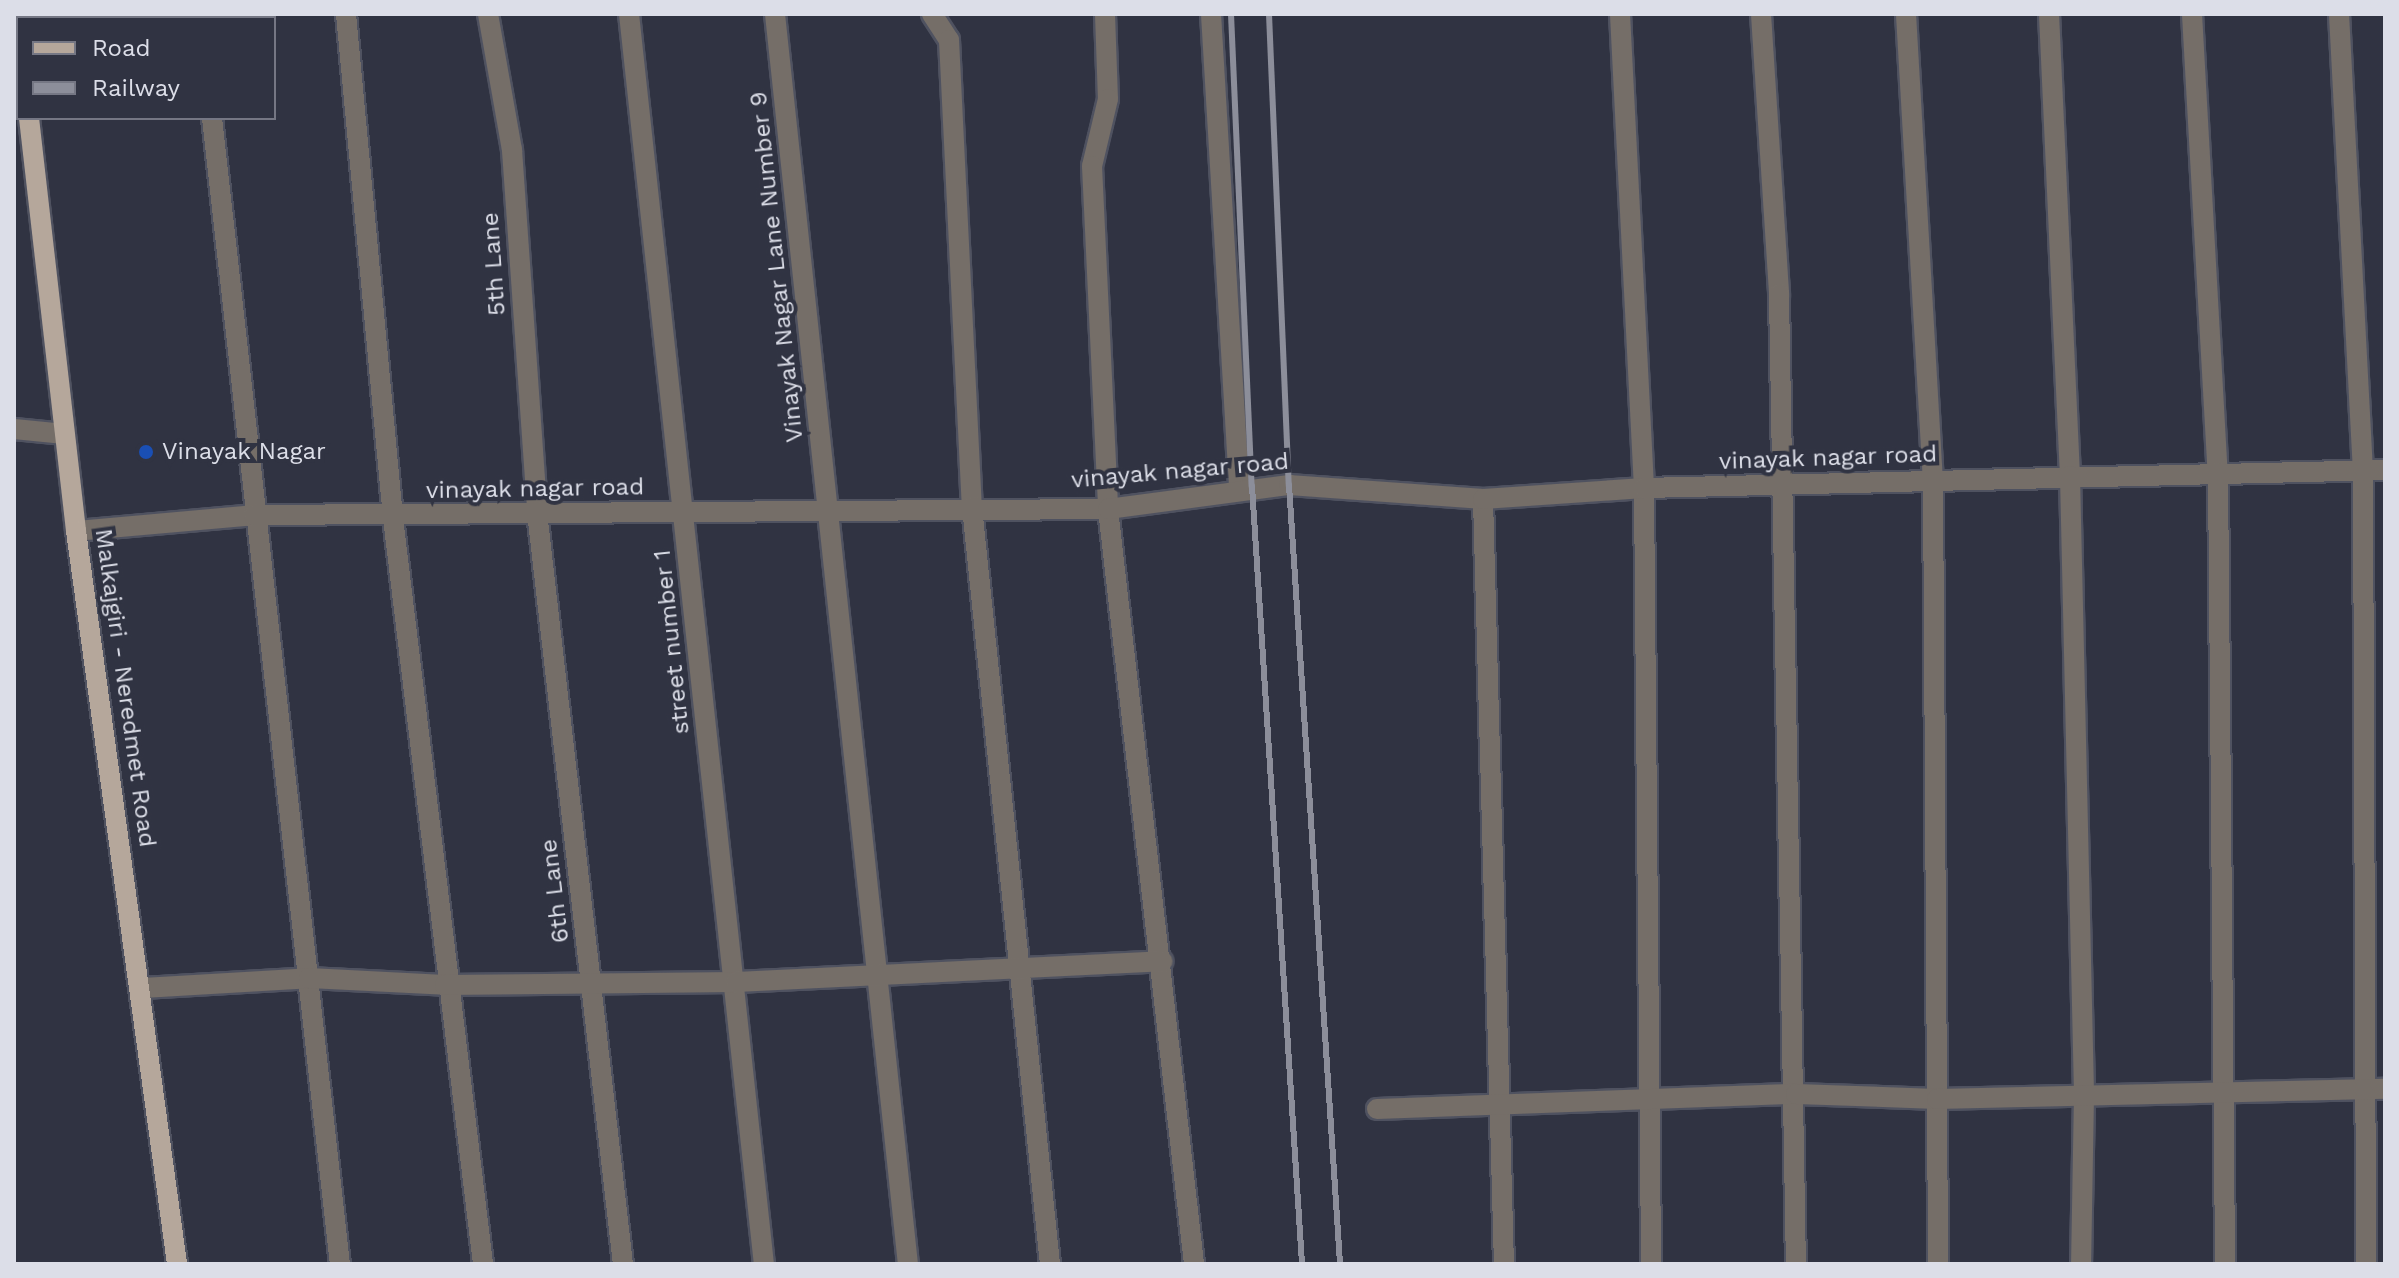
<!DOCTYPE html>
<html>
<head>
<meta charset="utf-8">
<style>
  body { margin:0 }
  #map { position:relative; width:2399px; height:1278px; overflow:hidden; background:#303342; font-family:"Work Sans",sans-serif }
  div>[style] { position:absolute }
  .roads { filter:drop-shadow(2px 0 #4f5260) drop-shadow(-2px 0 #4f5260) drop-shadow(0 2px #4f5260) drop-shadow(0 -2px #4f5260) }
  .minor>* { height:20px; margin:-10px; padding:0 10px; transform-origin:10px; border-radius:10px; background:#756e68 }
  .major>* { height:20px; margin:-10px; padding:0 10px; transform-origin:10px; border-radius:10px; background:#b5a79b }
  .rail>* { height:6px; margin:-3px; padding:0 3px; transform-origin:3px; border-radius:3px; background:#8c8e9a }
  .dots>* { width:22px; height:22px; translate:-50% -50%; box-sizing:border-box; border:4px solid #303342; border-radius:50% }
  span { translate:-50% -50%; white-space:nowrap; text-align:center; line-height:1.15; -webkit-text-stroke:8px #303342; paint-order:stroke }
  .street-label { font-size:24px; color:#dcdee8 }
  .poi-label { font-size:24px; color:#dcdee8 }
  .left { translate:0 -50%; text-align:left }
  .frame { position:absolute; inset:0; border:16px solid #dcdee8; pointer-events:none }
  .legend { position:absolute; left:16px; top:16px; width:260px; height:104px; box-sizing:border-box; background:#303342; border:2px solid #757784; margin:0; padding:10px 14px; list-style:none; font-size:24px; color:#dcdee8 }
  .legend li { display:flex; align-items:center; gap:16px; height:40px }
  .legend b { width:40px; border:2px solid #757784 }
</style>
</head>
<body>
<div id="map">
  <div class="roads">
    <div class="minor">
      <i style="left:201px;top:14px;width:4px;rotate:90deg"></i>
      <i style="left:346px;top:14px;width:506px;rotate:84.67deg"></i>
      <i style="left:393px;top:518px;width:751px;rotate:83.12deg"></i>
      <i style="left:488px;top:14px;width:138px;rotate:80deg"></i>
      <i style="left:512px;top:150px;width:363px;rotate:86deg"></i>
      <i style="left:537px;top:512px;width:757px;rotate:83.48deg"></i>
      <i style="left:629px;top:14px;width:1257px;rotate:83.84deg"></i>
      <i style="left:775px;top:14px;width:1257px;rotate:83.93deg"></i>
      <i style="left:932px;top:14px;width:31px;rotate:57deg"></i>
      <i style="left:949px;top:40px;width:468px;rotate:87.2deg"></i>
      <i style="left:972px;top:507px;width:761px;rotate:84.12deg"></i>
      <i style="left:1105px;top:14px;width:85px;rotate:88deg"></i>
      <i style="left:1108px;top:99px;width:69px;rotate:103.4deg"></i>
      <i style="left:1092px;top:166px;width:343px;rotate:87.3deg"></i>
      <i style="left:1108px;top:509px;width:760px;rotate:83.5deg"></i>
      <i style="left:1211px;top:14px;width:474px;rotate:86.6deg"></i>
      <i style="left:1620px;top:14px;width:475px;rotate:87.1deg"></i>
      <i style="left:1644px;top:488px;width:776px;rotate:89.48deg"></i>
      <i style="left:1761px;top:14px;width:281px;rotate:86.3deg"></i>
      <i style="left:1779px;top:294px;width:970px;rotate:89deg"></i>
      <i style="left:1906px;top:14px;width:468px;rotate:86.7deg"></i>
      <i style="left:1933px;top:481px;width:783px;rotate:89.63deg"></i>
      <i style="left:2049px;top:14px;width:462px;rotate:87.4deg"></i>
      <i style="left:2070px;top:476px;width:619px;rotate:88.7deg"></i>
      <i style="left:2084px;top:1095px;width:169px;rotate:91deg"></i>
      <i style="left:2192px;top:14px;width:460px;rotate:86.8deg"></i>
      <i style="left:2218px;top:473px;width:791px;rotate:89.49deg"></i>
      <i style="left:2339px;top:14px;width:457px;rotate:87deg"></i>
      <i style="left:2363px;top:470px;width:794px;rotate:89.78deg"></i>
      <i style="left:14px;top:76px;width:4px"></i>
      <i style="left:212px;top:118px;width:1153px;rotate:83.63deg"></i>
      <i style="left:14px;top:429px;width:51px;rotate:5.6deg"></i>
      <i style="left:1483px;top:499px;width:765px;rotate:88.43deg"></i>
      <i style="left:76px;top:531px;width:179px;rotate:-5.1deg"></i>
      <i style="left:254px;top:515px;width:854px;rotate:-0.4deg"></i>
      <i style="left:1108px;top:509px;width:183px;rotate:-7.6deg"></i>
      <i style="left:1289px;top:485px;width:195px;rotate:4.1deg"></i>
      <i style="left:1483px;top:499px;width:161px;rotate:-3.9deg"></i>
      <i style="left:1644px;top:488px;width:741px;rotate:-1.39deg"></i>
      <i style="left:143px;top:988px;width:166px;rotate:-3.4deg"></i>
      <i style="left:309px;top:978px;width:136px;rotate:2.9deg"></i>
      <i style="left:445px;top:985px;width:291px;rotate:-0.6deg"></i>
      <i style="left:736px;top:982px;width:427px;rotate:-2.8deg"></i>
      <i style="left:1377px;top:1109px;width:419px;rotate:-2.1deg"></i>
      <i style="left:1796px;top:1094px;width:141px;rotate:2deg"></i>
      <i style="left:1937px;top:1099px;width:448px;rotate:-1.3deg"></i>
    </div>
    <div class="major">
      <i style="left:16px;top:14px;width:14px;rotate:82deg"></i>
      <i style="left:29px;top:118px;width:416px;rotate:83.5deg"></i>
      <i style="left:76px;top:531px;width:740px;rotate:82.15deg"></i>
    </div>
  </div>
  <div class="rail">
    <i style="left:1231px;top:14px;width:472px;rotate:87.5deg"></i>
    <i style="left:1252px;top:486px;width:780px;rotate:86.32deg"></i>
    <i style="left:1269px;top:14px;width:471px;rotate:87.6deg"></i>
    <i style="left:1289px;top:485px;width:781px;rotate:86.25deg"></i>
  </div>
  <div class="dots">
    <i style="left:146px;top:452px;background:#1a4fb4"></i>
  </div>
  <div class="street-label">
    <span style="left:494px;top:264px;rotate:-94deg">5th Lane</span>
    <span style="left:777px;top:267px;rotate:-96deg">Vinayak Nagar Lane Number 9</span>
    <span style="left:1828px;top:458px;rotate:-2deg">vinayak nagar road</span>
    <span style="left:1180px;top:471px;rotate:-5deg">vinayak nagar road</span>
    <span style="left:535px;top:489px;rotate:-1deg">vinayak nagar road</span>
    <span style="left:672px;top:642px;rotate:-96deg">street number 1</span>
    <span style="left:125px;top:688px;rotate:82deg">Malkajgiri - Neredmet Road</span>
    <span style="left:555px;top:891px;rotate:-97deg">6th Lane</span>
  </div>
  <div class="poi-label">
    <span class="left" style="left:162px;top:452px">Vinayak Nagar</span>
  </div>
  <div class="frame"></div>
  <ul class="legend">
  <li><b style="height:10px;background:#b5a79b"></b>Road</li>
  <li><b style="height:10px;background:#8c8e9a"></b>Railway</li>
  </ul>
</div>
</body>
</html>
